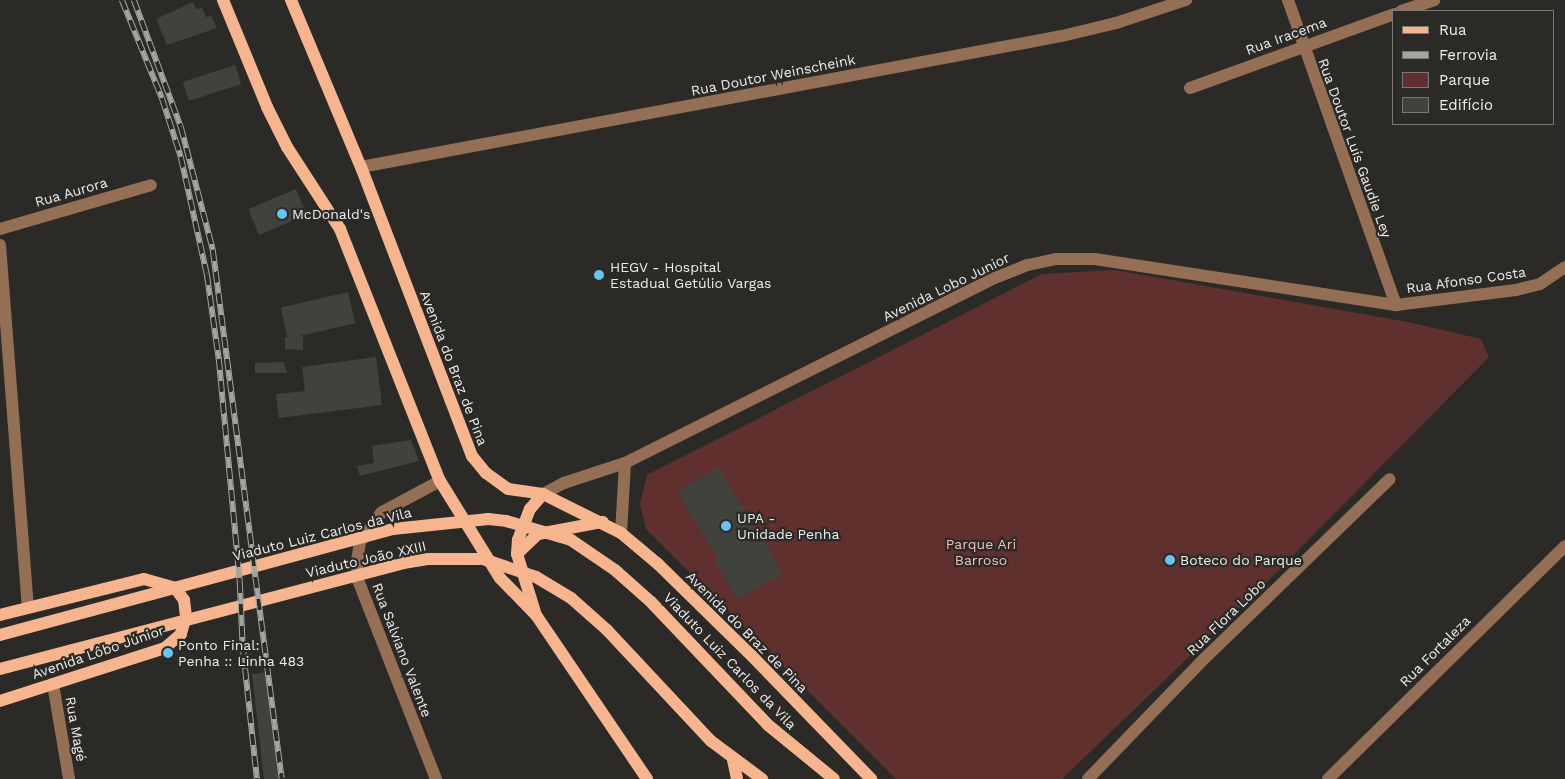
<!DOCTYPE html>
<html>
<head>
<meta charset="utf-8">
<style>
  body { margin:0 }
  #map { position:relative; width:1565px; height:779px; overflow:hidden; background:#2b2a27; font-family:"Work Sans",sans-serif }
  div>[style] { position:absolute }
  .green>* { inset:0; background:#60302f }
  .building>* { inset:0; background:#41413e; transform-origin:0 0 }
  .minor>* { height:12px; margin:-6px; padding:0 6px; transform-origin:6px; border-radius:6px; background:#956e56 }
  .major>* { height:12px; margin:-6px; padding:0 6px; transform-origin:6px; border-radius:6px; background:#f6b58f }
  .rail>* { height:5.5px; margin-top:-2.75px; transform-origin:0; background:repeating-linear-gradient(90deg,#2b2a27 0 11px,#a5a4a1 0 22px); box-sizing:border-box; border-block:1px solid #a5a4a1 }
  .dots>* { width:14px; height:14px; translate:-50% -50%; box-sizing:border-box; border:2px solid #2b2a27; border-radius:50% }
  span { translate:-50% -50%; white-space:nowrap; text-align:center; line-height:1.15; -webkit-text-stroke:4.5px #2b2a27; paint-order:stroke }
  .street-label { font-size:14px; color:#eeedeb }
  .poi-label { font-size:14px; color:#eeedeb }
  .left { translate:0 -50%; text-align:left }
  .park-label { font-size:14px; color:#f4bdbb }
  .legend { position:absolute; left:1392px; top:10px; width:162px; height:115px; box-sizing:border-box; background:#2b2a27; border:1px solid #797875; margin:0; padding:6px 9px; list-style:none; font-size:15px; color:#eeedeb }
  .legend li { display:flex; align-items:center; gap:10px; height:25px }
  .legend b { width:25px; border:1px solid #797875 }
</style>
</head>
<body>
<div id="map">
  <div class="green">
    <i style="clip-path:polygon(1115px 270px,1408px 322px,1481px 339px,1489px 357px,1266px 583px,1062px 779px,896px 779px,646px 529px,640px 504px,647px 475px,1042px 274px)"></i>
  </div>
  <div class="building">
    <i style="clip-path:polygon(193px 2px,196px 9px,202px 8px,206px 17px,211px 16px,217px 28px,167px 45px,156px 19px)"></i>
    <i style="left:235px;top:65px;width:20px;height:55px;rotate:72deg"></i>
    <i style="left:296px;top:189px;width:28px;height:52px;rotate:67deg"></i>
    <i style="left:348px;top:292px;width:32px;height:69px;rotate:77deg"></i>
    <i style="clip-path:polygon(303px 336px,303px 350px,285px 349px,285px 337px)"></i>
    <i style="clip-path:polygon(376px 357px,382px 405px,279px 418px,276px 394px,305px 391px,302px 367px)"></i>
    <i style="clip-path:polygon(284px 362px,287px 373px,255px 373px,255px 363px)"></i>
    <i style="clip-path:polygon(411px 440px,419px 461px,360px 476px,357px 466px,374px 463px,372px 446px)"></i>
    <i style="clip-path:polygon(718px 467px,783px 573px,738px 600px,715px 562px,719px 560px,677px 492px)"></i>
    <i style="clip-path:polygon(266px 672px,275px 733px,279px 779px,264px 779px,252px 674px)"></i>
  </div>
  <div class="minor">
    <i style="left:1288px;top:0;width:324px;rotate:70.5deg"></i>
    <i style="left:1401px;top:11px;width:35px;rotate:-18deg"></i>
    <i style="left:1190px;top:88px;width:217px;rotate:-19.9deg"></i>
    <i style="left:361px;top:167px;width:713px;rotate:-10.59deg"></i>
    <i style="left:1062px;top:36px;width:56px;rotate:-13.5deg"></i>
    <i style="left:1116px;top:23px;width:74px;rotate:-18.2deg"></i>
    <i style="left:0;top:229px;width:157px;rotate:-16.2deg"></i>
    <i style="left:0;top:245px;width:364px;rotate:85.6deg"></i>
    <i style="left:543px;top:494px;width:24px;rotate:-28deg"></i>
    <i style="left:564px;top:483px;width:64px;rotate:-18.2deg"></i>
    <i style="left:625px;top:463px;width:414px;rotate:-26.6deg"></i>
    <i style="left:995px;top:278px;width:35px;rotate:-22deg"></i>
    <i style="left:1028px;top:265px;width:29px;rotate:-12deg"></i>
    <i style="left:1056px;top:259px;width:39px"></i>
    <i style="left:1095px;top:259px;width:304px;rotate:8.7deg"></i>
    <i style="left:1396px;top:305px;width:121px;rotate:-7.1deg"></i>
    <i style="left:1516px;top:290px;width:25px;rotate:-14deg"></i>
    <i style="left:1540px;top:284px;width:30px;rotate:-34deg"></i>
    <i style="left:621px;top:533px;width:70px;rotate:-86.7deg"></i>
    <i style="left:53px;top:684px;width:96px;rotate:80.4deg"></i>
    <i style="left:436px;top:779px;width:214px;rotate:-111.4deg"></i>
    <i style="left:358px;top:580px;width:19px;rotate:-93deg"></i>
    <i style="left:357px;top:561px;width:19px;rotate:-81deg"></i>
    <i style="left:360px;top:542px;width:37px;rotate:-54deg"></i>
    <i style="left:382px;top:512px;width:66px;rotate:-28.1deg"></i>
    <i style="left:1088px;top:779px;width:168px;rotate:-46deg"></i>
    <i style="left:1205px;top:658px;width:257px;rotate:-44.1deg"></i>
    <i style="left:1328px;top:779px;width:332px;rotate:-44.5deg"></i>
  </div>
  <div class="major">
    <i style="left:223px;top:0;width:116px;rotate:67.6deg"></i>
    <i style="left:267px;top:107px;width:45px;rotate:63.4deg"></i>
    <i style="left:287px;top:147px;width:98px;rotate:57.1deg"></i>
    <i style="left:340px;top:229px;width:271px;rotate:68.4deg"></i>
    <i style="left:440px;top:481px;width:114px;rotate:58.3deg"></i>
    <i style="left:500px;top:578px;width:52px;rotate:45.8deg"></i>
    <i style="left:536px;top:615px;width:198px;rotate:55.9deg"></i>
    <i style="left:291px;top:0;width:181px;rotate:67.3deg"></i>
    <i style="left:361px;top:167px;width:310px;rotate:69deg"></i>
    <i style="left:472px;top:456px;width:22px;rotate:51deg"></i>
    <i style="left:486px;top:473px;width:27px;rotate:36deg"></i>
    <i style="left:508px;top:489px;width:35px;rotate:8deg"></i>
    <i style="left:543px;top:494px;width:87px;rotate:26.6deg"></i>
    <i style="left:621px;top:533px;width:48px;rotate:40deg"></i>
    <i style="left:658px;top:564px;width:130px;rotate:44.4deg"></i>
    <i style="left:751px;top:655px;width:173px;rotate:45.9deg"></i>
    <i style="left:517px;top:554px;width:29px;rotate:-44deg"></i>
    <i style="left:538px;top:534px;width:66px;rotate:-10.5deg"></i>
    <i style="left:535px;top:612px;width:61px;rotate:-107.2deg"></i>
    <i style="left:517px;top:554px;width:14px;rotate:-86deg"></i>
    <i style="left:518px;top:540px;width:33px;rotate:-69deg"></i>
    <i style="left:530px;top:509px;width:20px;rotate:-49deg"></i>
    <i style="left:0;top:615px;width:148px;rotate:-14deg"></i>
    <i style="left:144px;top:579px;width:32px;rotate:16deg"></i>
    <i style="left:175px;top:588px;width:15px;rotate:53deg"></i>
    <i style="left:184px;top:600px;width:16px;rotate:83deg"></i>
    <i style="left:186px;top:616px;width:19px;rotate:106deg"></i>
    <i style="left:181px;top:634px;width:21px;rotate:139deg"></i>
    <i style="left:165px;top:648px;width:173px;rotate:162.2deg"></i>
    <i style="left:0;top:635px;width:407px;rotate:-15.1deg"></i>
    <i style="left:393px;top:529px;width:96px;rotate:-6deg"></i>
    <i style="left:488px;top:519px;width:18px;rotate:6deg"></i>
    <i style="left:506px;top:521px;width:68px;rotate:16.3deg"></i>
    <i style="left:571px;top:540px;width:53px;rotate:34.3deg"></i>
    <i style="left:615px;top:570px;width:48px;rotate:41.6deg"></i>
    <i style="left:651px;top:602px;width:170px;rotate:46.4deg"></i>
    <i style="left:768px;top:725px;width:85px;rotate:39.3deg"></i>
    <i style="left:0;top:669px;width:417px;rotate:-14.7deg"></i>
    <i style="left:403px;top:563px;width:25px;rotate:-9deg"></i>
    <i style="left:428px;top:559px;width:55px"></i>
    <i style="left:483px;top:559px;width:56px;rotate:18.8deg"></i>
    <i style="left:536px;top:577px;width:41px;rotate:31deg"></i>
    <i style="left:571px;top:598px;width:48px;rotate:41.6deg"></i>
    <i style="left:607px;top:630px;width:152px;rotate:46.9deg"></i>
    <i style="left:711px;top:741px;width:64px;rotate:36.7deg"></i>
    <i style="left:733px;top:760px;width:19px;rotate:78deg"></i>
  </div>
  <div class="rail">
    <i style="left:122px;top:0;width:106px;rotate:67.8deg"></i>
    <i style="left:162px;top:98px;width:62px;rotate:72.1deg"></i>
    <i style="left:181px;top:157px;width:120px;rotate:77.5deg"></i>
    <i style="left:207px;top:274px;width:86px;rotate:82deg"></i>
    <i style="left:219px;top:359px;width:224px;rotate:84.6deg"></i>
    <i style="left:240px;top:582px;width:65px;rotate:87.4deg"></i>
    <i style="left:243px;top:647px;width:133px;rotate:83.9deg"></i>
    <i style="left:134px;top:0;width:135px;rotate:69.7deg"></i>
    <i style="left:181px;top:127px;width:127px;rotate:75.4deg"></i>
    <i style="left:213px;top:250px;width:533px;rotate:82.57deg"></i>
  </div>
  <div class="dots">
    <i style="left:282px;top:214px;background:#67c4ef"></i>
    <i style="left:599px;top:275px;background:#67c4ef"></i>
    <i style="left:726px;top:526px;background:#67c4ef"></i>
    <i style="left:1170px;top:560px;background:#67c4ef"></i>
    <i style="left:168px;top:653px;background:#67c4ef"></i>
  </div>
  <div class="street-label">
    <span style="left:1286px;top:36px;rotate:-20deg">Rua Iracema</span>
    <span style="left:773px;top:75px;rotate:-11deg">Rua Doutor Weinscheink</span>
    <span style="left:1355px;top:148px;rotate:70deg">Rua Doutor Luís Gaudie Ley</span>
    <span style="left:71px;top:192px;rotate:-16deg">Rua Aurora</span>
    <span style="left:1466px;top:280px;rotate:-8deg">Rua Afonso Costa</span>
    <span style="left:946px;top:287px;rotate:-26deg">Avenida Lobo Junior</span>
    <span style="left:454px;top:368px;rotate:69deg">Avenida do Braz de Pina</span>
    <span style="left:322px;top:534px;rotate:-14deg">Viaduto Luiz Carlos da Vila</span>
    <span style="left:366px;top:559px;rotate:-13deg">Viaduto João XXIII</span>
    <span style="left:1226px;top:617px;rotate:-44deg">Rua Flora Lobo</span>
    <span style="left:747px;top:632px;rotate:45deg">Avenida do Braz de Pina</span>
    <span style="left:402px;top:650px;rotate:69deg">Rua Salviano Valente</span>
    <span style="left:1435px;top:651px;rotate:-45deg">Rua Fortaleza</span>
    <span style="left:98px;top:652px;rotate:-19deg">Avenida Lôbo Júnior</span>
    <span style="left:730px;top:661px;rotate:46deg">Viaduto Luiz Carlos da Vila</span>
    <span style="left:76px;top:729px;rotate:80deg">Rua Magé</span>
  </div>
  <div class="poi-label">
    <span class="left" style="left:292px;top:214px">McDonald's</span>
    <span class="left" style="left:610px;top:275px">HEGV - Hospital<br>Estadual Getúlio Vargas</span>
    <span class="left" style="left:737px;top:526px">UPA -<br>Unidade Penha</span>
    <span class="left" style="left:1180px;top:560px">Boteco do Parque</span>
    <span class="left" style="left:178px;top:653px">Ponto Final:<br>Penha :: Linha 483</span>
  </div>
  <div class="park-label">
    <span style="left:981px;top:552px">Parque Ari<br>Barroso</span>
  </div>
  <ul class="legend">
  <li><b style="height:6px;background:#f6b58f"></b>Rua</li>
  <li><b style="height:6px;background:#a5a4a1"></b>Ferrovia</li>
  <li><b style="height:14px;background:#60302f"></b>Parque</li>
  <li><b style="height:14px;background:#41413e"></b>Edifício</li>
  </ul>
</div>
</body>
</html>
